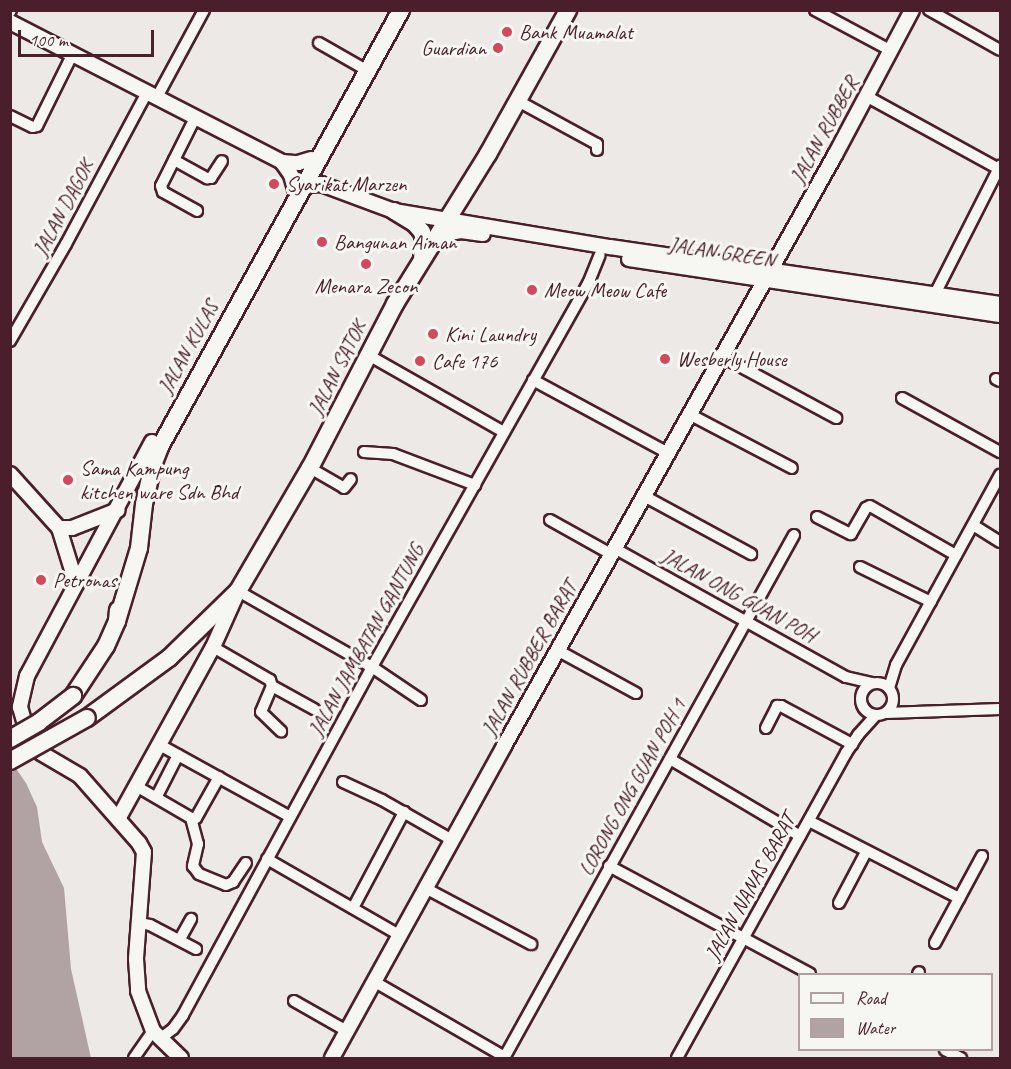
<!DOCTYPE html>
<html>
<head>
<meta charset="utf-8">
<style>
  body { margin:0 }
  #map { position:relative; width:1011px; height:1069px; overflow:hidden; background:#ece9e6; font-family:Caveat,sans-serif }
  div>[style] { position:absolute }
  .water>* { inset:0; background:#b1a2a3 }
  .roads { filter:drop-shadow(2px 0 #4a1f2b) drop-shadow(-2px 0 #4a1f2b) drop-shadow(0 2px #4a1f2b) drop-shadow(0 -2px #4a1f2b) }
  .street>* { height:10px; margin:-5px; padding:0 5px; transform-origin:5px; border-radius:5px; background:#f6f6f2 }
  .street>.ring { margin:-5px; padding:0; box-sizing:content-box; background:none; border:10px solid #f6f6f2; border-radius:50% }
  .secondary>* { height:14px; margin:-7px; padding:0 7px; transform-origin:7px; border-radius:7px; background:#f6f6f2 }
  .primary>* { height:16px; margin:-8px; padding:0 8px; transform-origin:8px; border-radius:8px; background:#f6f6f2 }
  .bridges { filter:drop-shadow(2px 0 #4a1f2b) drop-shadow(-2px 0 #4a1f2b) drop-shadow(0 2px #4a1f2b) drop-shadow(0 -2px #4a1f2b) }
  .primary-bridge>* { height:16px; margin:-8px; padding:0 8px; transform-origin:8px; border-radius:8px; background:#f6f6f2 }
  .dots>* { width:16px; height:16px; translate:-50% -50%; box-sizing:border-box; border:3px solid #f6f6f2; border-radius:50% }
  span { translate:-50% -50%; white-space:nowrap; text-align:center; line-height:1.15; -webkit-text-stroke:6px #f6f6f2; paint-order:stroke }
  .poi-label { font-size:21px; color:#4a1f2b }
  .left { translate:0 -50%; text-align:left }
  .right { translate:-100% -50%; text-align:right }
  .street-label { font-size:21px; color:#4a1f2b }
  .frame { position:absolute; inset:0; border:12px solid #4a1f2b; pointer-events:none }
  .legend { position:absolute; left:798px; top:973px; width:195px; height:78px; box-sizing:border-box; background:#f6f6f2; border:2px solid #b1a0a2; margin:0; padding:8px 10px; list-style:none; font-size:18px; color:#4a1f2b }
  .legend li { display:flex; align-items:center; gap:12px; height:30px }
  .legend b { width:30px; border:2px solid #b1a0a2 }
  .scale { position:absolute; left:18px; top:30px; width:136px; height:27px; box-sizing:border-box; border:3px solid #4a1f2b; border-top:0; padding-left:8px; font-size:18px; line-height:21px; white-space:nowrap; color:#4a1f2b; -webkit-text-stroke:4px #f6f6f2; paint-order:stroke }
</style>
</head>
<body>
<div id="map">
  <div class="water">
    <i style="clip-path:polygon(10px 760px,26px 783px,37px 807px,42px 842px,64px 888px,71px 969px,91px 1058px,11px 1058px)"></i>
  </div>
  <div class="roads">
    <div class="street">
      <i style="left:815px;top:10px;width:85px;rotate:28.1deg"></i>
      <i style="left:929px;top:10px;width:81px;rotate:29.4deg"></i>
      <i style="left:10px;top:12px;width:2px;rotate:-63deg"></i>
      <i style="left:319px;top:43px;width:56px;rotate:29.7deg"></i>
      <i style="left:866px;top:96px;width:152px;rotate:28.8deg"></i>
      <i style="left:157px;top:97px;width:99px;rotate:-61.6deg"></i>
      <i style="left:518px;top:101px;width:90px;rotate:28.6deg"></i>
      <i style="left:597px;top:144px;width:6px;rotate:90deg"></i>
      <i style="left:10px;top:116px;width:25px;rotate:26deg"></i>
      <i style="left:33px;top:127px;width:4px;rotate:-14deg"></i>
      <i style="left:37px;top:126px;width:81px;rotate:-63.7deg"></i>
      <i style="left:195px;top:118px;width:76px;rotate:116.6deg"></i>
      <i style="left:161px;top:186px;width:6px;rotate:72deg"></i>
      <i style="left:163px;top:192px;width:39px;rotate:29deg"></i>
      <i style="left:174px;top:160px;width:38px;rotate:29deg"></i>
      <i style="left:207px;top:178px;width:4px"></i>
      <i style="left:211px;top:178px;width:20px;rotate:-57deg"></i>
      <i style="left:935px;top:294px;width:144px;rotate:-63.1deg"></i>
      <i style="left:10px;top:341px;width:112px;rotate:-60deg"></i>
      <i style="left:66px;top:244px;width:172px;rotate:-61.9deg"></i>
      <i style="left:370px;top:356px;width:154px;rotate:29.6deg"></i>
      <i style="left:721px;top:356px;width:131px;rotate:28.3deg"></i>
      <i style="left:996px;top:379px;width:4px;rotate:27deg"></i>
      <i style="left:533px;top:380px;width:153px;rotate:28.4deg"></i>
      <i style="left:902px;top:398px;width:112px;rotate:28.9deg"></i>
      <i style="left:689px;top:414px;width:116px;rotate:27.7deg"></i>
      <i style="left:364px;top:452px;width:29px;rotate:4deg"></i>
      <i style="left:393px;top:454px;width:88px;rotate:20.7deg"></i>
      <i style="left:310px;top:468px;width:39px;rotate:30deg"></i>
      <i style="left:344px;top:488px;width:11px;rotate:-52deg"></i>
      <i style="left:644px;top:496px;width:122px;rotate:28.5deg"></i>
      <i style="left:817px;top:517px;width:38px;rotate:27deg"></i>
      <i style="left:851px;top:534px;width:30px;rotate:-60deg"></i>
      <i style="left:866px;top:508px;width:4px;rotate:-27deg"></i>
      <i style="left:870px;top:506px;width:99px;rotate:29.7deg"></i>
      <i style="left:550px;top:520px;width:70px;rotate:29.1deg"></i>
      <i style="left:973px;top:525px;width:32px;rotate:32deg"></i>
      <i style="left:614px;top:548px;width:265px;rotate:29.1deg"></i>
      <i style="left:846px;top:677px;width:27px;rotate:13deg"></i>
      <i style="left:860px;top:567px;width:79px;rotate:26.2deg"></i>
      <i style="left:238px;top:591px;width:154px;rotate:29.6deg"></i>
      <i style="left:372px;top:667px;width:59px;rotate:34deg"></i>
      <i style="left:213px;top:647px;width:66px;rotate:30.1deg"></i>
      <i style="left:270px;top:680px;width:6px;rotate:72deg"></i>
      <i style="left:272px;top:686px;width:28px;rotate:113deg"></i>
      <i style="left:261px;top:712px;width:28px;rotate:44deg"></i>
      <i style="left:557px;top:650px;width:90px;rotate:28.6deg"></i>
      <i class="ring" style="left:861px;top:683px;width:22px;height:22px"></i>
      <i style="left:272px;top:686px;width:48px;rotate:28.7deg"></i>
      <i style="left:889px;top:688px;width:24px;rotate:-73deg"></i>
      <i style="left:896px;top:665px;width:217px;rotate:-61.3deg"></i>
      <i style="left:886px;top:713px;width:114px;rotate:-2deg"></i>
      <i style="left:766px;top:728px;width:25px;rotate:-63deg"></i>
      <i style="left:777px;top:706px;width:4px"></i>
      <i style="left:781px;top:706px;width:81px;rotate:28.2deg"></i>
      <i style="left:158px;top:744px;width:151px;rotate:28.9deg"></i>
      <i style="left:670px;top:759px;width:151px;rotate:30.6deg"></i>
      <i style="left:343px;top:782px;width:43px;rotate:24.8deg"></i>
      <i style="left:382px;top:800px;width:81px;rotate:29.7deg"></i>
      <i style="left:136px;top:786px;width:64px;rotate:30.2deg"></i>
      <i style="left:191px;top:818px;width:5px"></i>
      <i style="left:196px;top:818px;width:47px;rotate:-60.7deg"></i>
      <i style="left:157px;top:796px;width:46px;rotate:-62.9deg"></i>
      <i style="left:191px;top:818px;width:27px;rotate:75deg"></i>
      <i style="left:198px;top:844px;width:23px;rotate:103deg"></i>
      <i style="left:193px;top:866px;width:10px;rotate:53deg"></i>
      <i style="left:199px;top:874px;width:29px;rotate:22deg"></i>
      <i style="left:226px;top:885px;width:8px;rotate:-23deg"></i>
      <i style="left:233px;top:882px;width:23px;rotate:-56deg"></i>
      <i style="left:809px;top:821px;width:169px;rotate:27.2deg"></i>
      <i style="left:267px;top:859px;width:155px;rotate:29.9deg"></i>
      <i style="left:609px;top:866px;width:228px;rotate:28.2deg"></i>
      <i style="left:427px;top:889px;width:118px;rotate:27.9deg"></i>
      <i style="left:839px;top:903px;width:58px;rotate:-62.1deg"></i>
      <i style="left:353px;top:908px;width:109px;rotate:-62deg"></i>
      <i style="left:139px;top:923px;width:11px;rotate:10deg"></i>
      <i style="left:150px;top:925px;width:52px;rotate:27.6deg"></i>
      <i style="left:180px;top:939px;width:23px;rotate:-61deg"></i>
      <i style="left:935px;top:943px;width:99px;rotate:-61.6deg"></i>
      <i style="left:918px;top:974px;width:2px;rotate:-63deg"></i>
      <i style="left:375px;top:982px;width:150px;rotate:30deg"></i>
      <i style="left:294px;top:1001px;width:61px;rotate:29.5deg"></i>
      <i style="left:160px;top:1039px;width:16px;rotate:-38deg"></i>
      <i style="left:173px;top:1029px;width:17px;rotate:-54deg"></i>
      <i style="left:183px;top:1015px;width:396px;rotate:-61.5deg"></i>
      <i style="left:372px;top:667px;width:440px;rotate:-60.6deg"></i>
      <i style="left:588px;top:284px;width:31px;rotate:-68deg"></i>
      <i style="left:945px;top:1050px;width:18px;rotate:27deg"></i>
      <i style="left:134px;top:1058px;width:33px;rotate:-55deg"></i>
      <i style="left:504px;top:1058px;width:598px;rotate:-60.99deg"></i>
      <i style="left:677px;top:1058px;width:349px;rotate:-61deg"></i>
      <i style="left:846px;top:753px;width:22px;rotate:-56deg"></i>
      <i style="left:858px;top:735px;width:27px;rotate:-48deg"></i>
    </div>
    <div class="secondary">
      <i style="left:10px;top:22px;width:306px;rotate:27.2deg"></i>
      <i style="left:282px;top:162px;width:16px;rotate:4deg"></i>
      <i style="left:298px;top:163px;width:14px;rotate:-17deg"></i>
      <i style="left:282px;top:162px;width:16px;rotate:55deg"></i>
      <i style="left:291px;top:175px;width:15px;rotate:74deg"></i>
      <i style="left:301px;top:192px;width:9px;rotate:-49deg"></i>
      <i style="left:307px;top:185px;width:14px;rotate:-4deg"></i>
      <i style="left:321px;top:184px;width:78px;rotate:20.3deg"></i>
      <i style="left:394px;top:211px;width:219px;rotate:9.5deg"></i>
      <i style="left:610px;top:247px;width:394px;rotate:8.3deg"></i>
      <i style="left:438px;top:235px;width:23px;rotate:-10deg"></i>
      <i style="left:461px;top:231px;width:22px;rotate:8deg"></i>
      <i style="left:629px;top:259px;width:375px;rotate:8.6deg"></i>
      <i style="left:152px;top:442px;width:265px;rotate:118.1deg"></i>
      <i style="left:27px;top:676px;width:32px;rotate:103deg"></i>
      <i style="left:20px;top:707px;width:33px;rotate:74deg"></i>
      <i style="left:29px;top:739px;width:18px;rotate:49deg"></i>
      <i style="left:41px;top:753px;width:45px;rotate:30.5deg"></i>
      <i style="left:80px;top:776px;width:89px;rotate:48.6deg"></i>
      <i style="left:139px;top:843px;width:10px;rotate:61deg"></i>
      <i style="left:144px;top:852px;width:107px;rotate:94.3deg"></i>
      <i style="left:136px;top:959px;width:32px;rotate:86deg"></i>
      <i style="left:138px;top:991px;width:43px;rotate:69.4deg"></i>
      <i style="left:153px;top:1031px;width:39px;rotate:44deg"></i>
      <i style="left:10px;top:474px;width:73px;rotate:47.8deg"></i>
      <i style="left:59px;top:528px;width:44px;rotate:72.8deg"></i>
      <i style="left:72px;top:570px;width:16px;rotate:90deg"></i>
      <i style="left:59px;top:528px;width:13px"></i>
      <i style="left:72px;top:528px;width:49px;rotate:-21.4deg"></i>
      <i style="left:118px;top:819px;width:196px;rotate:-61.1deg"></i>
      <i style="left:213px;top:647px;width:61px;rotate:-65.9deg"></i>
      <i style="left:332px;top:1058px;width:356px;rotate:-61.1deg"></i>
      <i style="left:504px;top:746px;width:677px;rotate:-60.75deg"></i>
      <i style="left:835px;top:155px;width:164px;rotate:-62deg"></i>
    </div>
    <div class="primary">
      <i style="left:394px;top:211px;width:23px;rotate:31deg"></i>
      <i style="left:414px;top:223px;width:12px;rotate:48deg"></i>
      <i style="left:422px;top:232px;width:12px;rotate:76deg"></i>
      <i style="left:425px;top:244px;width:13px;rotate:103deg"></i>
      <i style="left:117px;top:621px;width:76px;rotate:-73.2deg"></i>
      <i style="left:139px;top:548px;width:44px;rotate:-83.5deg"></i>
      <i style="left:144px;top:504px;width:37px;rotate:-77deg"></i>
      <i style="left:152px;top:468px;width:25px;rotate:-69deg"></i>
      <i style="left:161px;top:445px;width:497px;rotate:-61.1deg"></i>
      <i style="left:73px;top:696px;width:60px;rotate:-56.6deg"></i>
      <i style="left:106px;top:646px;width:27px;rotate:-66deg"></i>
      <i style="left:117px;top:621px;width:11px;rotate:-85deg"></i>
      <i style="left:87px;top:718px;width:102px;rotate:-36.2deg"></i>
      <i style="left:169px;top:658px;width:96px;rotate:-44.2deg"></i>
      <i style="left:238px;top:591px;width:143px;rotate:-59.7deg"></i>
      <i style="left:310px;top:468px;width:185px;rotate:-62.6deg"></i>
      <i style="left:395px;top:304px;width:176px;rotate:-58.2deg"></i>
      <i style="left:488px;top:154px;width:165px;rotate:-60.9deg"></i>
    </div>
  </div>
  <div class="bridges">
    <div class="primary-bridge">
      <i style="left:10px;top:739px;width:34px;rotate:-30deg"></i>
      <i style="left:39px;top:722px;width:43px;rotate:-37.4deg"></i>
      <i style="left:10px;top:761px;width:88px;rotate:-29.2deg"></i>
    </div>
  </div>
  <div class="dots">
    <i style="left:507px;top:32px;background:#d1495b"></i>
    <i style="left:498px;top:48px;background:#d1495b"></i>
    <i style="left:274px;top:184px;background:#d1495b"></i>
    <i style="left:322px;top:242px;background:#d1495b"></i>
    <i style="left:366px;top:264px;background:#d1495b"></i>
    <i style="left:532px;top:290px;background:#d1495b"></i>
    <i style="left:433px;top:334px;background:#d1495b"></i>
    <i style="left:665px;top:359px;background:#d1495b"></i>
    <i style="left:420px;top:361px;background:#d1495b"></i>
    <i style="left:68px;top:480px;background:#d1495b"></i>
    <i style="left:41px;top:580px;background:#d1495b"></i>
  </div>
  <div class="poi-label">
    <span class="left" style="left:519px;top:32px">Bank Muamalat</span>
    <span class="right" style="left:486px;top:48px">Guardian</span>
    <span class="left" style="left:286px;top:184px">Syarikat Marzen</span>
    <span class="left" style="left:334px;top:242px">Bangunan Aiman</span>
    <span style="left:366px;top:286px">Menara Zecon</span>
    <span class="left" style="left:544px;top:290px">Meow Meow Cafe</span>
    <span class="left" style="left:445px;top:334px">Kini Laundry</span>
    <span class="left" style="left:677px;top:359px">Wesberly House</span>
    <span class="left" style="left:432px;top:361px">Cafe 176</span>
    <span class="left" style="left:80px;top:480px">Sama Kampung<br>kitchen ware Sdn Bhd</span>
    <span class="left" style="left:53px;top:580px">Petronas</span>
  </div>
  <div class="street-label">
    <span style="left:824px;top:130px;rotate:-61deg">JALAN RUBBER</span>
    <span style="left:63px;top:208px;rotate:-62deg">JALAN DAGOK</span>
    <span style="left:722px;top:252px;rotate:9deg">JALAN GREEN</span>
    <span style="left:188px;top:347px;rotate:-61deg">JALAN KULAS</span>
    <span style="left:337px;top:368px;rotate:-63deg">JALAN SATOK</span>
    <span style="left:739px;top:595px;rotate:29deg">JALAN ONG GUAN POH</span>
    <span style="left:366px;top:640px;rotate:-61deg">JALAN JAMBATAN GANTUNG</span>
    <span style="left:529px;top:658px;rotate:-61deg">JALAN RUBBER BARAT</span>
    <span style="left:632px;top:787px;rotate:-61deg">LORONG ONG GUAN POH 1</span>
    <span style="left:750px;top:887px;rotate:-61deg">JALAN NANAS BARAT</span>
  </div>
  <div class="frame"></div>
  <ul class="legend">
  <li><b style="height:8px;background:#f6f6f2"></b>Road</li>
  <li><b style="height:16px;background:#b1a2a3"></b>Water</li>
  </ul>
  <div class="scale">100 m</div>
</div>
</body>
</html>
